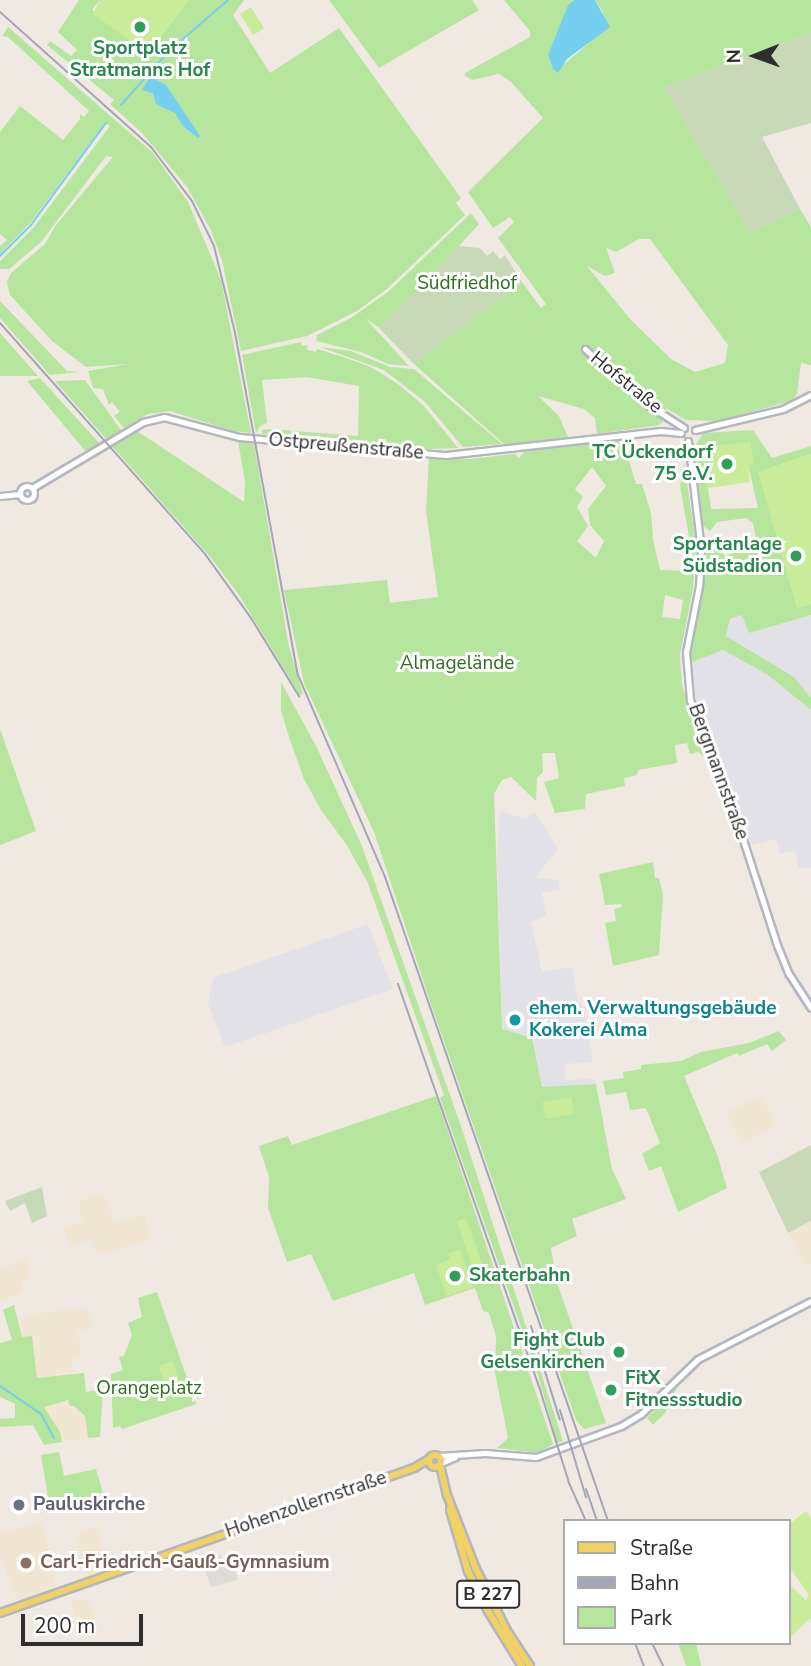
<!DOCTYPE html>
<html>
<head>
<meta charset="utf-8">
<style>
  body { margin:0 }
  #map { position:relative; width:811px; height:1666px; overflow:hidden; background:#efe9e1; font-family:"Nunito Sans",sans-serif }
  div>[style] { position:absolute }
  .industrial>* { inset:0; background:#e3e1e8 }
  .education>* { inset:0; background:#f0e6d1; transform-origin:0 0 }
  .green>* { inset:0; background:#b6e59e }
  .cemetery>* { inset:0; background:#c8d9b8 }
  .pitch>* { inset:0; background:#c9ec9a; transform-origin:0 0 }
  .plaza>* { inset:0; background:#dfdcd8 }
  .water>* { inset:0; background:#75cff0 }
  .stream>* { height:2px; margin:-1px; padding:0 1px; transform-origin:1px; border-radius:1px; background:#75cff0 }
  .roads { filter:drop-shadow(2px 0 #b4b7c1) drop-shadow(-2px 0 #b4b7c1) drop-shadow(0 2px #b4b7c1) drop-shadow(0 -2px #b4b7c1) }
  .tertiary>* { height:5px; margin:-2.5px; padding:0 2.5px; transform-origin:2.5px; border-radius:2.5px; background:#fff }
  .tertiary>.ring { margin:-2.5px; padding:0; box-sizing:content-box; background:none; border:5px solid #fff; border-radius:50% }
  .secondary>* { height:5px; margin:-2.5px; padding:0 2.5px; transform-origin:2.5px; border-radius:2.5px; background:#fff }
  .primary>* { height:6px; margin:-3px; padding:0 3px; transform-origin:3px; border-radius:3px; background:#f2d163 }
  .primary>.ring { margin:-3px; padding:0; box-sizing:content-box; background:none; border:6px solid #f2d163; border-radius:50% }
  .rail>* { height:2px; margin:-1px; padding:0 1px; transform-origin:1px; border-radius:1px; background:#a3a6b8 }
  .dots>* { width:19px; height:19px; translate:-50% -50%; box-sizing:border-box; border:4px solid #fff; border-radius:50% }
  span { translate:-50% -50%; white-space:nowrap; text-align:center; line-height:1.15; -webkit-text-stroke:6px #fff; paint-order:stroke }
  .shield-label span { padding:2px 5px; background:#fff; border:2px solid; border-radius:5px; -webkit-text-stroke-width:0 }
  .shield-label { font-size:18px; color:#2e2e2e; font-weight:700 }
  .leisure-label { font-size:19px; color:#27864d; font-weight:700 }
  .right { translate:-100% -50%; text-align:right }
  .left { translate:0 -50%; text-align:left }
  .park-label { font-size:19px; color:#2c6e1b }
  .street-label { font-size:19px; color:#2e2e2e }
  .culture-label { font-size:19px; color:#0d838f; font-weight:700 }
  .worship-label { font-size:19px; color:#5b616d; font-weight:700 }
  .education-label { font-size:19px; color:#785e54; font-weight:700 }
  .legend { position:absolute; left:563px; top:1519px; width:228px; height:126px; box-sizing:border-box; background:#fff; border:2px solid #ababab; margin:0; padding:9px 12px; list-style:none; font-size:21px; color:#2e2e2e }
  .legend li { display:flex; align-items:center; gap:14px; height:35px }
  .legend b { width:35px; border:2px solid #ababab }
  .north { position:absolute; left:720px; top:21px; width:70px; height:70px; -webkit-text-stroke:5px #fff; paint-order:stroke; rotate:269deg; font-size:19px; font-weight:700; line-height:28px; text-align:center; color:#2e2e2e }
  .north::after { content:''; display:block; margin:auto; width:24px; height:32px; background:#2e2e2e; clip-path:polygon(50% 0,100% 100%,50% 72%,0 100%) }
  .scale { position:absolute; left:21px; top:1614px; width:122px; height:32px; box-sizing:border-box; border:4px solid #2e2e2e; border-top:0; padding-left:9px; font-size:21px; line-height:24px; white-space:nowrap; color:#2e2e2e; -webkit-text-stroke:5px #fff; paint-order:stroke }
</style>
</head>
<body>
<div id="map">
  <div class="industrial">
    <i style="clip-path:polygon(744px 615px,749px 633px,811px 615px,811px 868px,799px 868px,795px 851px,780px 854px,776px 839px,752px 845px,698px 709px,690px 663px,723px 650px,730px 618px)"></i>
    <i style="clip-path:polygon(500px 811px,526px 819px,535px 812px,558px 849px,535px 878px,558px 880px,560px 890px,542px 893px,546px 916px,531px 922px,542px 972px,572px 967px,578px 1003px,583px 1005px,593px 1062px,565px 1064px,565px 1080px,595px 1079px,596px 1084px,542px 1087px,532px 1038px,502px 1030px,497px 854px)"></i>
    <i style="clip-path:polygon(368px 924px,393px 989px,225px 1047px,208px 1003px,213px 978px)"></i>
  </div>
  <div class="education">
    <i style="left:761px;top:1096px;width:33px;height:38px;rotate:63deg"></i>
    <i style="clip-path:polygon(104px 1194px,115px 1223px,144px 1215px,152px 1239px,97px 1255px,90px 1239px,70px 1247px,64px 1227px,82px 1222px,79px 1200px)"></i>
    <i style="clip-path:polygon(811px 1221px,811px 1265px,806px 1267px,789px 1233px)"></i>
    <i style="clip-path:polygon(26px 1259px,31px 1277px,22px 1281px,23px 1292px,0 1302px,0 1270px)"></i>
    <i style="clip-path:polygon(86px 1308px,94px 1328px,77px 1330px,82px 1357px,72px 1359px,74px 1372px,37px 1378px,32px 1337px,22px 1338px,20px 1319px,31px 1314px)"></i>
    <i style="clip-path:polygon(82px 1396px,88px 1438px,62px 1442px,60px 1432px,44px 1407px)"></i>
    <i style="clip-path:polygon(39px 1522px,43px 1524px,56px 1588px,18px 1602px,0 1556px,0 1533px)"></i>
    <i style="clip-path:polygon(98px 1526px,105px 1569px,85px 1577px,76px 1534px)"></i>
    <i style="clip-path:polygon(85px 1598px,98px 1617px,78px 1624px,70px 1602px)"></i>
  </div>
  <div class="green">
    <i style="clip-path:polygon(79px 0,100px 0,92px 10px,148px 48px,158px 40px,189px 0,244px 0,233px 15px,270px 73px,339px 28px,461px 198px,456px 203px,465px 215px,387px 289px,357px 311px,307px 336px,241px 351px,222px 260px,211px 230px,187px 187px,143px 134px,110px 104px,114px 100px,47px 45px,50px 41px,71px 56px,77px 50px,58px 32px)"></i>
    <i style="clip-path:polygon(329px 0,472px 0,479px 10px,379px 68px)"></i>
    <i style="clip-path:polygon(evenodd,504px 0,574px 0,568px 5px,554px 43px,563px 65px,589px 43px,603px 12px,595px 0,811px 0,811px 33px,664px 87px,750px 233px,800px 209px,811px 227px,811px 365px,801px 363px,797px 394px,791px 401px,718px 421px,686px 420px,666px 408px,659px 414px,664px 421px,659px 425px,597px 434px,595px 418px,584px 409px,538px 396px,559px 416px,568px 437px,505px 445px,414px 364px,522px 282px,541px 308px,546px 304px,498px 238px,514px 222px,510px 217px,493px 228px,468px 192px,543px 118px,511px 82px,499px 74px,472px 80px,465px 76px,465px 73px,530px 37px,530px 31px,504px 0,639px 239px,650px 239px,728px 345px,725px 363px,695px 372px,671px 359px,630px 319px,587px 266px,605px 276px,615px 273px,606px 248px,616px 252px,639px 239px)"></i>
    <i style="clip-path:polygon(8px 27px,153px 153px,188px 202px,221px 280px,251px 433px,233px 431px,170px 411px,148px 414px,124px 428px,114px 416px,120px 412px,112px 402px,109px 405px,103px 389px,93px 388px,88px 371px,128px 364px,86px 367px,52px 341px,10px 295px,7px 282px,11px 273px,45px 244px,56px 225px,113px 157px,106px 156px,41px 242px,9px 269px,0 269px,0 261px,34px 227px,110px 126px,105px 123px,32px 221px,0 254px,0 246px,7px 240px,0 234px,0 132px,20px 106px,63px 140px,80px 119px,80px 114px,84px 117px,89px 111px,8px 37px,2px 36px)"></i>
    <i style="clip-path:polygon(471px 213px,479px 224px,421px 288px,379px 328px,365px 318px,409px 366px,388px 364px,361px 352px,316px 341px,317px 335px,351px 318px,389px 291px)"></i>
    <i style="clip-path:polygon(0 301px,67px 371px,80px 372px,50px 375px,0 318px)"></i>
    <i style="clip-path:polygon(0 333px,38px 376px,0 376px)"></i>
    <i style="clip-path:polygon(301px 342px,302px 346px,308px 345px,307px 350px,316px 352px,317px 349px,343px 357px,371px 367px,398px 384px,423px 405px,458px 448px,426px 449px,262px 434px,262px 430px,269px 429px,358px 436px,359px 386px,307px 377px,262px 380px,267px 423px,261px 425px,256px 433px,242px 355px)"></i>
    <i style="clip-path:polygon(320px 347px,351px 351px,390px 367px,414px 369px,502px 444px,463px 447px,425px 402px,384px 370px)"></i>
    <i style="clip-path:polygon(40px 378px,100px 444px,86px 452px,27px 381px)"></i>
    <i style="clip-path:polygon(85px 380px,121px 430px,107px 440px,55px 381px)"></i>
    <i style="clip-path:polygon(evenodd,753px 430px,772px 458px,811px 446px,811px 454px,759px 472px,797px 608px,811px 604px,811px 615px,749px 633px,742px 615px,730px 619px,726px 636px,794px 677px,811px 698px,811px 710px,768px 675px,723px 650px,690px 663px,692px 634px,702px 594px,703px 540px,711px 538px,725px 556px,757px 544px,753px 523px,746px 518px,717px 522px,710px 531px,702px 525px,696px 445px,703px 433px,753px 430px,702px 447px,748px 465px,758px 508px,711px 509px,702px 447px)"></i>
    <i style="clip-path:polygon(137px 431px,244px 502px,245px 481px,238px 441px,254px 444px,289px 647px,303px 694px,300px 695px,239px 595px,212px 559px,112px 446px)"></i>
    <i style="clip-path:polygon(evenodd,623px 440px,636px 484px,642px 484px,651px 513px,653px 540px,660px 570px,690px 571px,692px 554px,680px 486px,684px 463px,696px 544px,693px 588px,680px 655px,682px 685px,706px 758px,698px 752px,690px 754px,687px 743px,675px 745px,677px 763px,638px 770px,637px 775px,624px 778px,625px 786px,586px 794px,585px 809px,555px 813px,544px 782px,559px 778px,555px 753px,542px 753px,543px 772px,537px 778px,536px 801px,511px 777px,502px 780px,494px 794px,502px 1029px,532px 1038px,542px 1087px,596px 1084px,612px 1169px,626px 1199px,572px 1219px,577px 1236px,551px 1248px,556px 1280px,606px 1423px,584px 1429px,576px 1420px,431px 1004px,374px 832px,304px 683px,284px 590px,387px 580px,390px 603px,438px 597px,426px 511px,429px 456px,469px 459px,515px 454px,519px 458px,525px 451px,623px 440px,592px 467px,606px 486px,588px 509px,590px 525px,604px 541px,596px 558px,577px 541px,588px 526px,577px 507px,583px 497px,575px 489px,592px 467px,623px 440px,665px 595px,683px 600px,680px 619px,662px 617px,665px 595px)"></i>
    <i style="clip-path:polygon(281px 682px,316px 746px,362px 846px,462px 1129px,563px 1441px,557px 1443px,538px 1375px,440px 1098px,444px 1095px,367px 881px,346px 844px,321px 810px,304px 779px,291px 743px,281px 711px)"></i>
    <i style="clip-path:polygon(0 729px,36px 831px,0 845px)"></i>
    <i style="clip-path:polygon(653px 862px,655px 878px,659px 878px,663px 895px,659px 955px,613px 966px,605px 923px,616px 921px,614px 909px,622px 907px,621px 904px,605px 905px,599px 874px)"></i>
    <i style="clip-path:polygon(779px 1031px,786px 1040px,772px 1051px,767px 1044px,739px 1056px,737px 1053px,684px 1076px,717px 1154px,727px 1188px,678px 1212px,661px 1166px,649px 1171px,642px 1154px,660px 1143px,646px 1108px,630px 1110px,626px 1092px,606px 1095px,603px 1081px,624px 1078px,623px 1072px,641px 1069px,641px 1065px,681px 1061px,701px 1052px,749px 1043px)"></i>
    <i style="clip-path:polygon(436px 1096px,553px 1444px,539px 1453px,497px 1448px,508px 1438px,495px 1373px,496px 1336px,489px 1313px,483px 1311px,475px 1288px,425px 1305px,414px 1273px,333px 1301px,311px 1254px,287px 1262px,268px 1208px,269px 1177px,259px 1146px,288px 1136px,292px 1145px)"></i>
    <i style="clip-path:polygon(157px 1292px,196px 1404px,122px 1429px,120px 1426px,113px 1428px,111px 1374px,123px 1370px,119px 1357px,124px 1356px,132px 1335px,128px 1323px,142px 1317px,138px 1298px)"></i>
    <i style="clip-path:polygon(14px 1305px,22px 1337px,32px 1336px,37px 1378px,84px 1373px,86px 1392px,103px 1389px,100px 1437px,88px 1438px,85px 1416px,74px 1406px,70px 1406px,68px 1401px,72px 1399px,44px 1407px,60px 1432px,62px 1442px,44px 1445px,33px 1425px,0 1427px,0 1419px,15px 1418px,15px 1404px,0 1397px,0 1343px,12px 1340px,3px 1310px)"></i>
    <i style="clip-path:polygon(679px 1383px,665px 1413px,653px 1425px,647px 1418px)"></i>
    <i style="clip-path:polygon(59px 1452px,64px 1476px,96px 1469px,103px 1493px,50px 1509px,41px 1455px)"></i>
    <i style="clip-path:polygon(678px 1643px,696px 1643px,701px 1666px,686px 1666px)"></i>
  </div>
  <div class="cemetery">
    <i style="clip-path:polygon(811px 33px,811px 123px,762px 137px,800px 209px,750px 233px,664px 87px)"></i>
    <i style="clip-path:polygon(458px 246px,480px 248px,487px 256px,493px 251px,500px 259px,505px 255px,522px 282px,414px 364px,379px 328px,421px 288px)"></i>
    <i style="clip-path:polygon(811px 1145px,811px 1221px,788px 1233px,759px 1172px)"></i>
    <i style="clip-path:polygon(42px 1187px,47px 1216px,32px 1223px,25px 1203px,10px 1211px,5px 1201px)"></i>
  </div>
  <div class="pitch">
    <i style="clip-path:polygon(100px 0,189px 0,158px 40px,148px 49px,137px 46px,93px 14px)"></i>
    <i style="left:251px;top:7px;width:25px;height:13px;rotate:58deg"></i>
    <i style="clip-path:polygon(750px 442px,754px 464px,748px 465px,750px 482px,707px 488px,702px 447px)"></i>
    <i style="clip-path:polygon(811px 454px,811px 604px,797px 608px,758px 472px)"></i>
    <i style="left:571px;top:1097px;width:17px;height:29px;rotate:80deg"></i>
    <i style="left:466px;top:1218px;width:60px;height:10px;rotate:71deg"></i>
    <i style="clip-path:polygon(460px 1249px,473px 1287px,447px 1297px,436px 1265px,450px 1259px,448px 1253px)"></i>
    <i style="left:173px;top:1361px;width:28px;height:15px;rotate:72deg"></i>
    <i style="clip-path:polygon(806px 1511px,811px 1519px,811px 1618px,788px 1639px,788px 1583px,806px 1600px,809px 1595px,788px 1565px,788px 1525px)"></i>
  </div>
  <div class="plaza">
    <i style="clip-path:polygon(221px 1555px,225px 1568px,233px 1565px,238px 1580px,211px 1587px,202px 1562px)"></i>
  </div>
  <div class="water">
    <i style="clip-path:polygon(574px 0,595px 0,610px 27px,567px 59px,558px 73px,553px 69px,548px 55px,568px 5px)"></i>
    <i style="clip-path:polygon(150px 77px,166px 85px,200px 136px,198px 138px,183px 126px,175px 113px,156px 104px,153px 93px,142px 90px)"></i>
  </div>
  <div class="stream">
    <i style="left:121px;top:105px;width:71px;rotate:-48.4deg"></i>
    <i style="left:168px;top:52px;width:79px;rotate:-40.9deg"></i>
    <i style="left:0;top:256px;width:44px;rotate:-45deg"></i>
    <i style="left:31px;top:225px;width:127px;rotate:-53.7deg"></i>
    <i style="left:0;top:1386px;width:50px;rotate:34.3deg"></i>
    <i style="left:41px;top:1414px;width:27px;rotate:62deg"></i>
  </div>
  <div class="roads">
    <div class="tertiary">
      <i style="left:585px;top:349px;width:83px;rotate:41.6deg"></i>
      <i style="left:647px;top:404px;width:44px;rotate:33deg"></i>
      <i style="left:695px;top:430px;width:90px;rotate:-13.4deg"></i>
      <i style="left:783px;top:409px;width:31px;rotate:-27deg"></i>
      <i style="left:688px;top:441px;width:110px;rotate:83.2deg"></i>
      <i style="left:701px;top:550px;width:36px;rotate:93deg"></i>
      <i style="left:699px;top:586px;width:67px;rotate:101.1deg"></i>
      <i style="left:686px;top:652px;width:48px;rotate:85.2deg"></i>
      <i style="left:690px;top:700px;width:127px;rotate:68.7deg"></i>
      <i style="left:736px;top:818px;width:133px;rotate:72.1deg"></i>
      <i style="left:777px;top:945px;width:31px;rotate:68deg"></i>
      <i style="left:789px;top:974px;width:40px;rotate:57.1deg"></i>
      <i class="ring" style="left:20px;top:486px;width:9px;height:9px"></i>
      <i style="left:32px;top:488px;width:129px;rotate:-30.7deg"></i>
      <i style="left:143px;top:422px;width:22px;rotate:-13deg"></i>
      <i style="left:164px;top:417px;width:78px;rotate:14.9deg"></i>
      <i style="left:239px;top:437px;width:208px;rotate:5deg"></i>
      <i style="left:446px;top:455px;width:216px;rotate:-6.4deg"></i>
      <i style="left:661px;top:431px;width:20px;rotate:6deg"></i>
      <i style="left:0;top:496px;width:20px;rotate:-6deg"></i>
    </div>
    <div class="secondary">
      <i style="left:439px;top:1456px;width:46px;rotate:-3.7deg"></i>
      <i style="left:485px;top:1453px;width:51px;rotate:4.5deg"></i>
      <i style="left:536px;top:1457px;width:90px;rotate:-20deg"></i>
      <i style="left:621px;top:1426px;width:23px;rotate:-31deg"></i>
      <i style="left:641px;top:1414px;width:79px;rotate:-44deg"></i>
      <i style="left:698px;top:1359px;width:127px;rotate:-27.2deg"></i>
      <i style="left:441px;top:1463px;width:15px;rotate:-23deg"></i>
    </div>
    <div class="primary">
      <i class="ring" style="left:429px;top:1455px;width:6px;height:6px"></i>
      <i style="left:440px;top:1465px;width:31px;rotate:77deg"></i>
      <i style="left:447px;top:1495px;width:79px;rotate:68.6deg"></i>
      <i style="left:476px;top:1569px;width:69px;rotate:63.4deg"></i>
      <i style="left:507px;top:1631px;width:42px;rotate:56.7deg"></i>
      <i style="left:450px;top:1510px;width:64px;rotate:73.6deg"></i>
      <i style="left:468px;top:1571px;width:45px;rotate:63.4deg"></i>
      <i style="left:488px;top:1611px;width:65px;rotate:58.3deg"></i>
      <i style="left:0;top:1613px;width:439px;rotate:-19.3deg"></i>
      <i style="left:414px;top:1468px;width:17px;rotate:-31deg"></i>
    </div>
  </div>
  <div class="rail">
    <i style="left:0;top:12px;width:203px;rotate:41.8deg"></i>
    <i style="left:151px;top:147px;width:68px;rotate:52.8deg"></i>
    <i style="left:192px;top:201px;width:50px;rotate:63.9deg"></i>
    <i style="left:214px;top:246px;width:89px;rotate:76.4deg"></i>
    <i style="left:235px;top:333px;width:348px;rotate:79.6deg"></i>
    <i style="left:298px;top:675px;width:220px;rotate:66.7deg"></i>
    <i style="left:385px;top:877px;width:682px;rotate:70.9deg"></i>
    <i style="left:0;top:323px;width:309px;rotate:48.4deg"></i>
    <i style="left:205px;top:554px;width:79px;rotate:54.3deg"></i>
    <i style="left:251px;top:618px;width:92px;rotate:58.4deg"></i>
    <i style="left:398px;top:984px;width:433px;rotate:70.7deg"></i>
    <i style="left:541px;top:1393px;width:94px;rotate:72.7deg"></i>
    <i style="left:569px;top:1483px;width:39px;rotate:66deg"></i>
    <i style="left:531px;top:1326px;width:98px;rotate:72.9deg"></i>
    <i style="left:560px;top:1410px;width:91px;rotate:73.4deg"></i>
    <i style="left:586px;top:1489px;width:34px;rotate:71deg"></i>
    <i style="left:635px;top:1643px;width:25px;rotate:69deg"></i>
    <i style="left:652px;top:1643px;width:25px;rotate:64deg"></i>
  </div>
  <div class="dots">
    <i style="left:140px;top:27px;background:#2e9e5b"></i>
    <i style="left:727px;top:464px;background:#2e9e5b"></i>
    <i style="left:796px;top:556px;background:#2e9e5b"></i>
    <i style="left:515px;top:1020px;background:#0f9aa8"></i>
    <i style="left:455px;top:1276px;background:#2e9e5b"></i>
    <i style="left:619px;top:1352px;background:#2e9e5b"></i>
    <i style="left:611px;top:1390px;background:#2e9e5b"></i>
    <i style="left:19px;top:1505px;background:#6b7280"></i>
    <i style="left:26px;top:1563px;background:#8d6e63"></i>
  </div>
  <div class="shield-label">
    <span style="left:488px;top:1594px">B 227</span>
  </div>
  <div class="leisure-label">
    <span style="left:140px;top:60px">Sportplatz<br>Stratmanns Hof</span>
    <span class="right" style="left:713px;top:464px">TC Ückendorf<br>75 e.V.</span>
    <span class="right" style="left:782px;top:556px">Sportanlage<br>Südstadion</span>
    <span class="left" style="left:469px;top:1276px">Skaterbahn</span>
    <span class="right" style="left:605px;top:1352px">Fight Club<br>Gelsenkirchen</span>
    <span class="left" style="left:625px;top:1390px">FitX<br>Fitnessstudio</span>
  </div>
  <div class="park-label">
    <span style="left:467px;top:284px">Südfriedhof</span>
    <span style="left:457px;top:664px">Almagelände</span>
    <span style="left:149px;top:1389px">Orangeplatz</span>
  </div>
  <div class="street-label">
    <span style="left:626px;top:383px;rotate:39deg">Hofstraße</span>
    <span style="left:346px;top:447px;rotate:5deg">Ostpreußenstraße</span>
    <span style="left:718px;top:772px;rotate:70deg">Bergmannstraße</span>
    <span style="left:306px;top:1505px;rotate:-19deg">Hohenzollernstraße</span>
  </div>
  <div class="culture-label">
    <span class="left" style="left:529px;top:1020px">ehem. Verwaltungsgebäude<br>Kokerei Alma</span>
  </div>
  <div class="worship-label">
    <span class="left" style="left:33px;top:1505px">Pauluskirche</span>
  </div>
  <div class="education-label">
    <span class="left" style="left:40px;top:1563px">Carl-Friedrich-Gauß-Gymnasium</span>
  </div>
  <ul class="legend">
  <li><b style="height:9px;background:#f2d163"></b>Straße</li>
  <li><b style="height:9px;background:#a3a6b8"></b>Bahn</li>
  <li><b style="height:19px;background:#b6e59e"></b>Park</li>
  </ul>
  <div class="north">N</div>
  <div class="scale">200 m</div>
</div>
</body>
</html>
